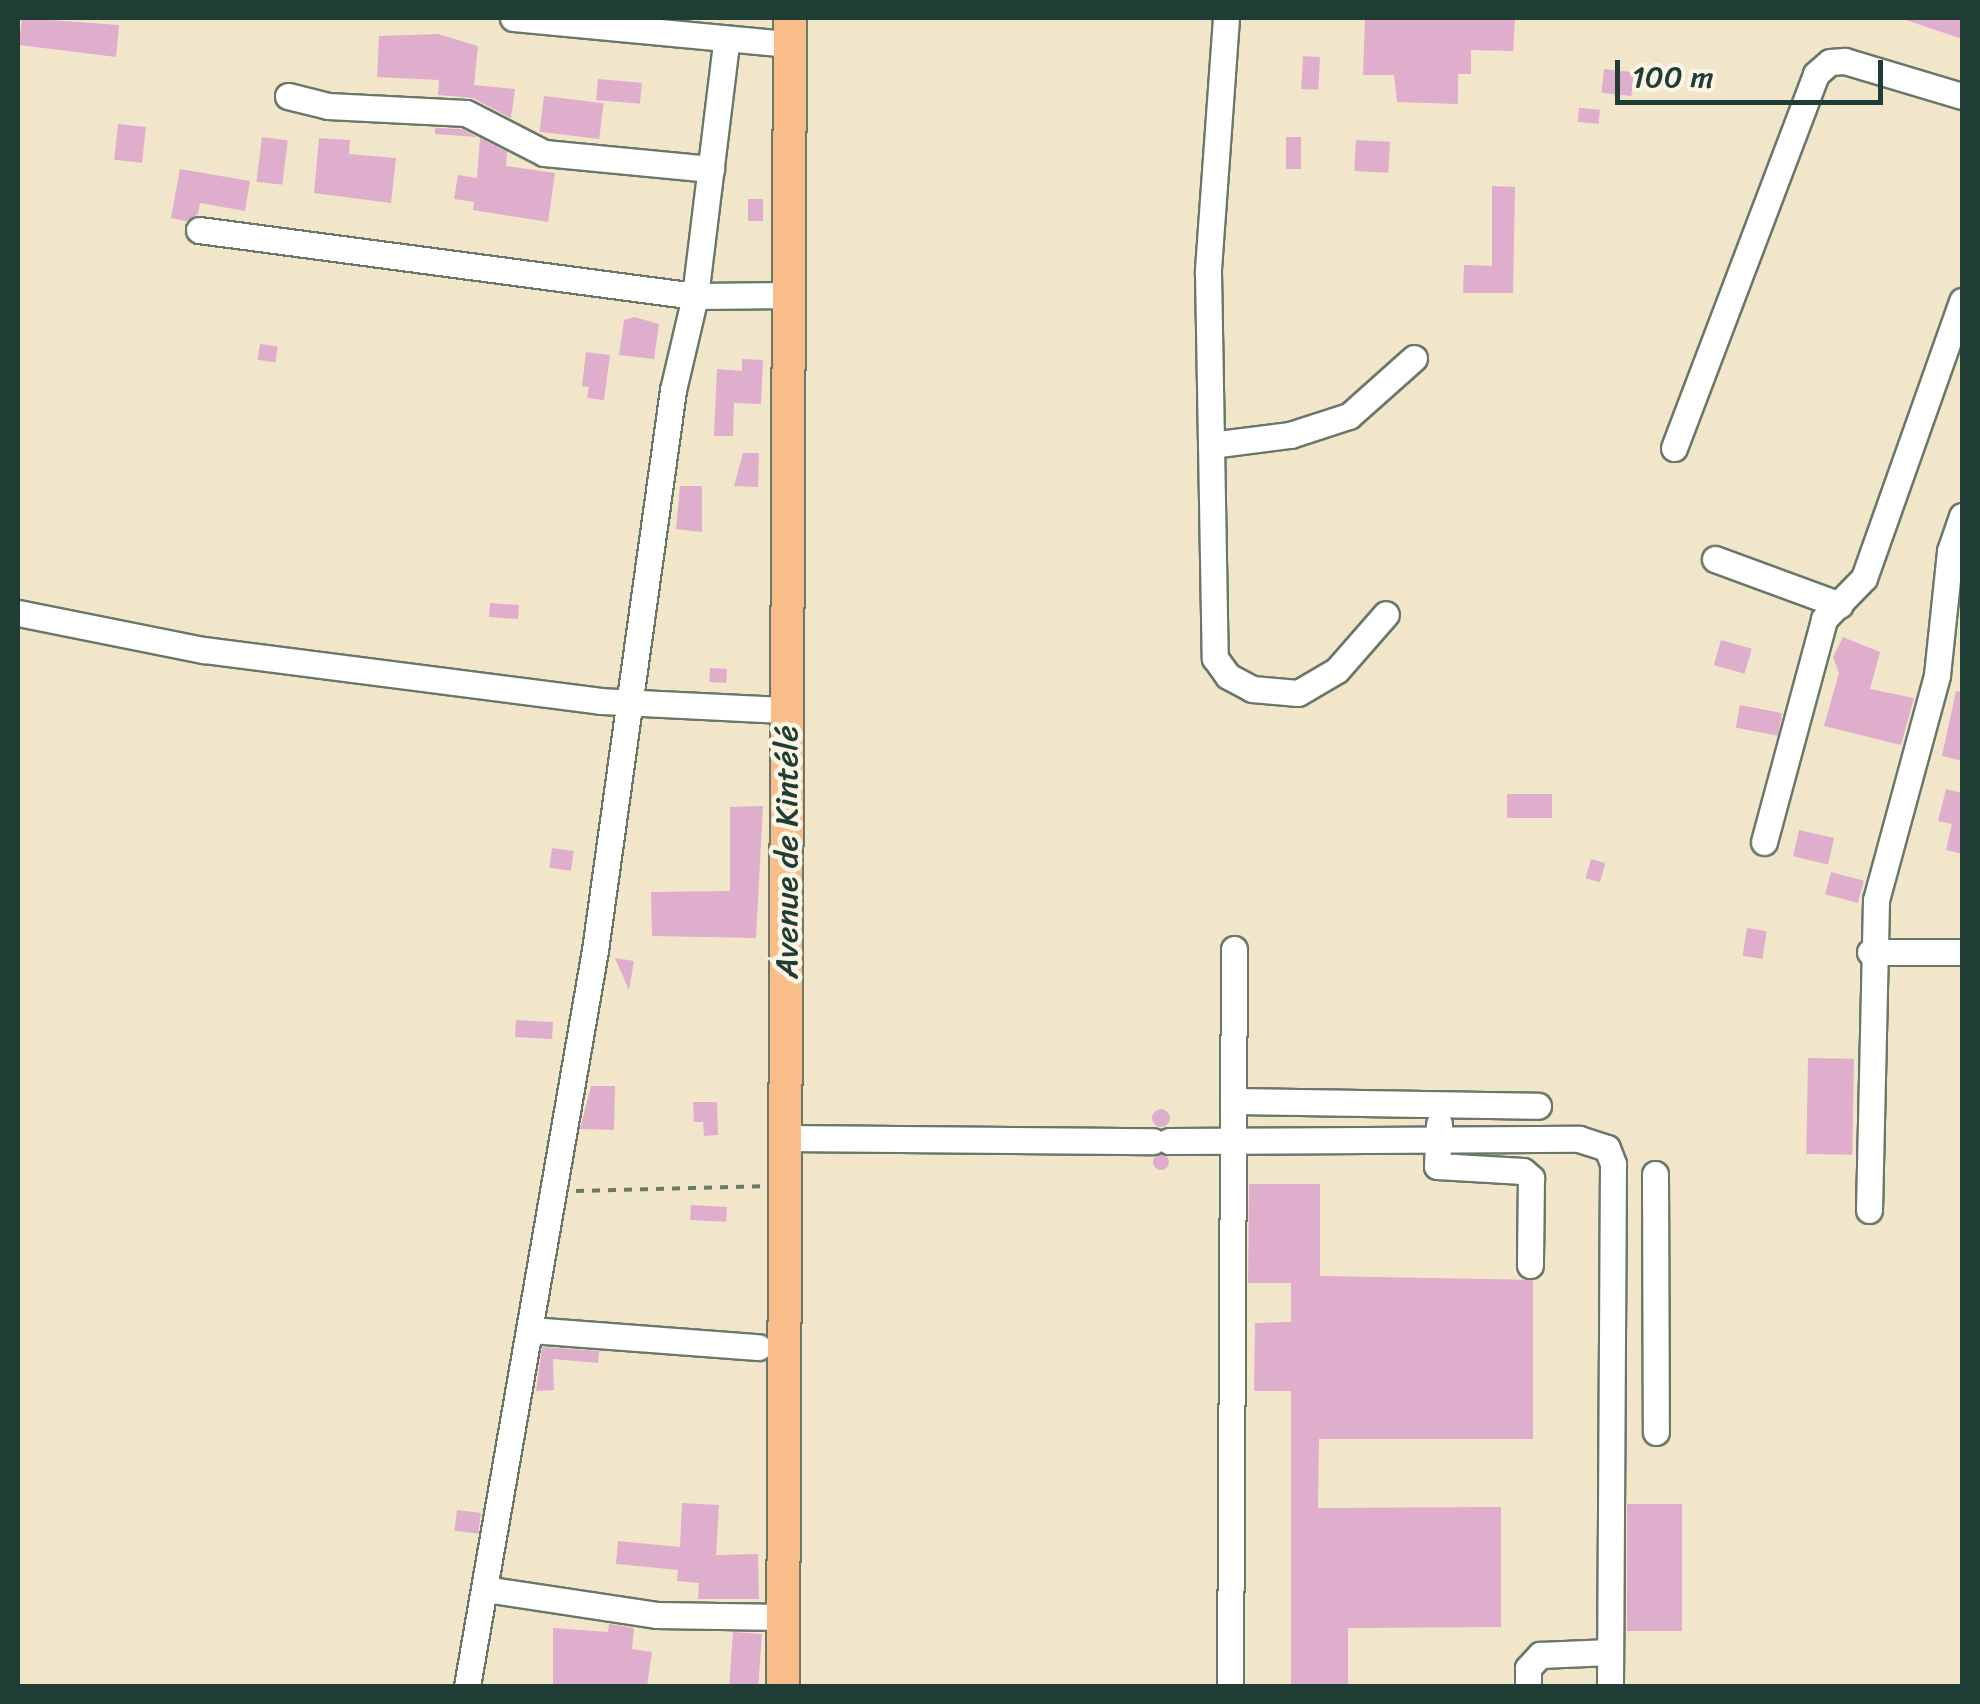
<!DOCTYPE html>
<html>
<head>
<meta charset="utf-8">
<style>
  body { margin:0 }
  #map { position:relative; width:1980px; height:1704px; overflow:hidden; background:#f2e6ca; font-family:Sriracha,sans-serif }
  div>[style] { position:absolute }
  .building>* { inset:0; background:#deaecc; transform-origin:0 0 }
  .round { border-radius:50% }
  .path>* { height:4px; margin-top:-2px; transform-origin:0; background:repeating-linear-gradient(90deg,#697868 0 8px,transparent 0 16px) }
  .roads { filter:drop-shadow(2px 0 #697868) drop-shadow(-2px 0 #697868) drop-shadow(0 2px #697868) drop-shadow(0 -2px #697868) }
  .minor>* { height:25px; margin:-12.5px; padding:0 12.5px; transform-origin:12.5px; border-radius:12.5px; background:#fff }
  .major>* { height:32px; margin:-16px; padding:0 16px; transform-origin:16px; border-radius:16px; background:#f8bd89 }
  span { translate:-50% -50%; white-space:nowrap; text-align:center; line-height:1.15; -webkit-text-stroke:9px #fcf5e5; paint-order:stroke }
  .street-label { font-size:32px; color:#1f3d34 }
  .frame { position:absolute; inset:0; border:20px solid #1f3d34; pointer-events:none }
  .scale { position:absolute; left:1615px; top:60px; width:268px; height:45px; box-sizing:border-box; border:5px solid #1f3d34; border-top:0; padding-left:12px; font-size:30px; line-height:35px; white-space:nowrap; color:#1f3d34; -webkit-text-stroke:8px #fcf5e5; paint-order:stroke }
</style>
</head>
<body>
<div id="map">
  <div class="building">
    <i style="clip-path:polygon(22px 18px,119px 25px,116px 57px,19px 45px)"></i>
    <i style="clip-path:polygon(1365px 18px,1515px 18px,1513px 51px,1471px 50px,1471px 74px,1458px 74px,1458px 104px,1397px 102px,1394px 75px,1363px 75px)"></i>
    <i style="clip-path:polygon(1906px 18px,1962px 19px,1962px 39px,1906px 20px)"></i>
    <i style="clip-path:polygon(379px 36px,438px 34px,478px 46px,474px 85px,515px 89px,511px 118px,473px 98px,438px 95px,439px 80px,377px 77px)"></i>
    <i style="left:1303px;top:56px;width:17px;height:33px;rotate:3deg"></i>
    <i style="left:1604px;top:69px;width:30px;height:24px;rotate:6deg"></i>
    <i style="left:598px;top:79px;width:44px;height:21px;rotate:5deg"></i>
    <i style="left:544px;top:96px;width:60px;height:36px;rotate:7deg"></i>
    <i style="left:1579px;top:108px;width:21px;height:14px;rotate:5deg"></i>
    <i style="left:118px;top:124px;width:28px;height:36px;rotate:6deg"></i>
    <i style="clip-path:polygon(435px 128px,462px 129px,477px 137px,435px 134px)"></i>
    <i style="left:262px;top:137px;width:26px;height:45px;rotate:7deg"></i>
    <i style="left:1301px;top:137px;width:32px;height:15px;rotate:90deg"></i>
    <i style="clip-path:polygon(319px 138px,350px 140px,349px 154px,396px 158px,391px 203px,314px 193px)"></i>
    <i style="clip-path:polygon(480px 138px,507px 152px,506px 166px,555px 173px,548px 222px,473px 210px,474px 202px,454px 199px,458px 175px,477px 178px)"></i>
    <i style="left:1356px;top:140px;width:34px;height:31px;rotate:3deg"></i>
    <i style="clip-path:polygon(180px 169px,250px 181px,245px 211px,200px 203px,198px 214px,186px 221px,171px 218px)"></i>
    <i style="clip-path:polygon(1492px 186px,1515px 187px,1513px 293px,1463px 293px,1464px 265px,1492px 266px)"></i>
    <i style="left:748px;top:199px;width:15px;height:22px"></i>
    <i style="clip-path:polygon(634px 317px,659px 324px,654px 359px,619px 355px,624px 320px)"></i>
    <i style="left:260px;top:344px;width:18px;height:16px;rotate:9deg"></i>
    <i style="clip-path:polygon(586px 352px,610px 355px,604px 400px,587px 398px,589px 387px,582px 386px)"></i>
    <i style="clip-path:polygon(742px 359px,763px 360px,761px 404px,734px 403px,733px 436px,714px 436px,717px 369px,742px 371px)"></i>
    <i style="clip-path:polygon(743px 453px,759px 453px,758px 487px,734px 486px)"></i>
    <i style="clip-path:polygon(680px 486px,702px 486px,702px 532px,676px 529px)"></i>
    <i style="left:490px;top:603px;width:29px;height:14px;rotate:4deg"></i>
    <i style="clip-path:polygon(1843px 637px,1880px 652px,1870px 689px,1914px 698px,1901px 745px,1824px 726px,1839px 673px,1833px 657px)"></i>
    <i style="left:1721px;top:640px;width:32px;height:26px;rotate:16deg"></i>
    <i style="left:710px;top:668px;width:17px;height:14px;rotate:3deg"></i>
    <i style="clip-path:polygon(1956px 691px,1962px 692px,1962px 761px,1942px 756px)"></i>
    <i style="left:1740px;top:705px;width:43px;height:23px;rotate:11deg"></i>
    <i style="clip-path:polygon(1946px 789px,1962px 793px,1962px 854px,1946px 850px,1952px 824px,1938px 821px)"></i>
    <i style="left:1507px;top:794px;width:45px;height:24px"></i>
    <i style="clip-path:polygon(763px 806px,756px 938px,652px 936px,651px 892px,730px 891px,730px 807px)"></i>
    <i style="left:1799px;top:830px;width:36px;height:27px;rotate:13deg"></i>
    <i style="left:552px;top:848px;width:22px;height:20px;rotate:8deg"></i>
    <i style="left:1591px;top:859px;width:15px;height:20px;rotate:16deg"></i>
    <i style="left:1831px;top:872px;width:34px;height:23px;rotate:15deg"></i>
    <i style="left:1747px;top:928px;width:20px;height:28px;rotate:9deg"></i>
    <i style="clip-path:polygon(615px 958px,634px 961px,629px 990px)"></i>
    <i style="left:516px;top:1020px;width:37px;height:17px;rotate:3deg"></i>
    <i style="left:1808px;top:1058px;width:46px;height:96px;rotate:1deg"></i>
    <i style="clip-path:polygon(591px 1086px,615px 1086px,614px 1130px,580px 1129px)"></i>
    <i style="clip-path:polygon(693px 1102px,717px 1102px,718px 1135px,704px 1136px,703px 1122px,694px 1122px)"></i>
    <i class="round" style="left:1152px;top:1109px;width:18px;height:18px"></i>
    <i class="round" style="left:1153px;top:1154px;width:16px;height:16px"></i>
    <i style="clip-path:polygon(1249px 1184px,1320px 1184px,1320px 1276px,1533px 1280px,1533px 1439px,1319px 1439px,1318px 1508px,1501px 1507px,1501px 1627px,1348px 1628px,1348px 1686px,1291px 1686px,1291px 1391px,1254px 1391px,1255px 1323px,1291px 1322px,1291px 1283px,1248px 1283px)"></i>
    <i style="left:691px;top:1205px;width:36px;height:15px;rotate:3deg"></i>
    <i style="clip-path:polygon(542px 1347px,599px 1351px,598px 1363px,553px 1359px,554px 1390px,536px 1391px)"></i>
    <i style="clip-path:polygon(682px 1503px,719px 1505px,716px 1555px,758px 1554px,759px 1599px,698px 1599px,699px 1583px,677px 1581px,678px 1570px,616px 1564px,618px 1541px,680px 1547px)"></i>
    <i style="left:1627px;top:1504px;width:55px;height:127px"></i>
    <i style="left:457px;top:1510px;width:24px;height:21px;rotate:7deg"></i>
    <i style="clip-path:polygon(609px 1624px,634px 1628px,632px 1649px,652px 1652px,647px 1686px,553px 1686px,553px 1628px,608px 1632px)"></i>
    <i style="left:733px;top:1632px;width:29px;height:54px;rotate:4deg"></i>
  </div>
  <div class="path">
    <i style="left:576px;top:1191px;width:185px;rotate:-1.5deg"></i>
  </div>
  <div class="roads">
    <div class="minor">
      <i style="left:513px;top:18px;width:278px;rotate:5.4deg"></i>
      <i style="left:1226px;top:18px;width:255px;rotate:94.1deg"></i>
      <i style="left:1208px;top:272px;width:386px;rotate:89deg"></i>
      <i style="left:1215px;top:658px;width:22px;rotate:54deg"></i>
      <i style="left:1228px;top:676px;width:27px;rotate:28deg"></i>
      <i style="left:1252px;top:689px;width:46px;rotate:5deg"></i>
      <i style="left:1298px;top:693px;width:45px;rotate:-30.5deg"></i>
      <i style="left:1337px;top:670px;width:74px;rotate:-48.8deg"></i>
      <i style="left:288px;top:96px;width:41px;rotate:14deg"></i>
      <i style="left:328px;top:106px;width:138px;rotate:2.9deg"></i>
      <i style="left:466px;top:113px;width:88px;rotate:27.1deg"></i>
      <i style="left:544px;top:153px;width:168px;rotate:5.5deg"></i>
      <i style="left:199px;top:230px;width:500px;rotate:7.58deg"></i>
      <i style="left:695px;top:296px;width:255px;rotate:-83deg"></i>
      <i style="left:1211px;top:445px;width:80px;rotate:-7.2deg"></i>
      <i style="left:1290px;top:435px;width:62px;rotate:-17.9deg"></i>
      <i style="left:1349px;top:416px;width:87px;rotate:-41.7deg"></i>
      <i style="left:1674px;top:448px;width:400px;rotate:-69.2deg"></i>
      <i style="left:1816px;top:74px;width:18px;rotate:-41deg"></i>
      <i style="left:1830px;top:62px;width:15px;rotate:-4deg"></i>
      <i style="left:1845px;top:61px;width:122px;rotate:16.7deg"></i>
      <i style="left:1715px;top:559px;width:133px;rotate:20.2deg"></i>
      <i style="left:18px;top:613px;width:190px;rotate:11.3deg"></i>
      <i style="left:204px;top:650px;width:399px;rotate:7.3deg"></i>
      <i style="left:600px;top:701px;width:186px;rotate:2.8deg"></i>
      <i style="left:1764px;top:842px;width:231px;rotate:-74.9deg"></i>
      <i style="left:1824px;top:619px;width:57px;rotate:-45.7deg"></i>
      <i style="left:1864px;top:578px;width:294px;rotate:-70.5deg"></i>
      <i style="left:1870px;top:952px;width:92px"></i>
      <i style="left:1233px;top:1101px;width:305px;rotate:0.9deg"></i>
      <i style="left:1439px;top:1124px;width:42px;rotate:92.7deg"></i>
      <i style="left:1437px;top:1166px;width:86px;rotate:3.3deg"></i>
      <i style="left:1523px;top:1171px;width:11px;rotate:41deg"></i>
      <i style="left:1531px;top:1178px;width:87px;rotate:90.7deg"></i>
      <i style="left:786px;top:1138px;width:367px;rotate:0.5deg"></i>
      <i style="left:1169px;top:1141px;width:410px;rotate:-0.3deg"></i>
      <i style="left:1579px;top:1139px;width:29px;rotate:18deg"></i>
      <i style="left:1607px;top:1148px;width:17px;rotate:69deg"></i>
      <i style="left:1613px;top:1164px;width:522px;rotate:90.33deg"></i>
      <i style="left:1655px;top:1174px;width:258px;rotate:89.8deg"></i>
      <i style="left:1869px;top:1210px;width:310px;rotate:-88.7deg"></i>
      <i style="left:1876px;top:900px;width:233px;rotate:-74.8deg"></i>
      <i style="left:1937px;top:675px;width:125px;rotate:-84deg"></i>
      <i style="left:1950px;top:551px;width:37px;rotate:-71deg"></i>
      <i style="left:530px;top:1330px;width:229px;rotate:4.3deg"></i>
      <i style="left:485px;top:1589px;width:173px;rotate:8.6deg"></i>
      <i style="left:656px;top:1615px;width:128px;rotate:0.9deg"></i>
      <i style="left:467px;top:1686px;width:747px;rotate:-80.13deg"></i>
      <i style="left:595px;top:950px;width:565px;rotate:-82.07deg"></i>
      <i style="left:673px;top:390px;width:97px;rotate:-76.8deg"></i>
      <i style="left:695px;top:296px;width:96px;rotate:-0.6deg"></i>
      <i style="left:1230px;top:1686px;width:737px;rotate:-89.69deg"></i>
      <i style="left:1528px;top:1686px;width:18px;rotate:-90deg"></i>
      <i style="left:1528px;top:1668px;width:18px;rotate:-47deg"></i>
      <i style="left:1540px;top:1655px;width:70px;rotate:-2.5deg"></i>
    </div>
    <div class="major">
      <i style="left:783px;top:1686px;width:1668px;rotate:-89.76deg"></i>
    </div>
  </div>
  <div class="street-label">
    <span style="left:787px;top:852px;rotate:-90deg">Avenue de Kintélé</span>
  </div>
  <div class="frame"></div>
  <div class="scale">100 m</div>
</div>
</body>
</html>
